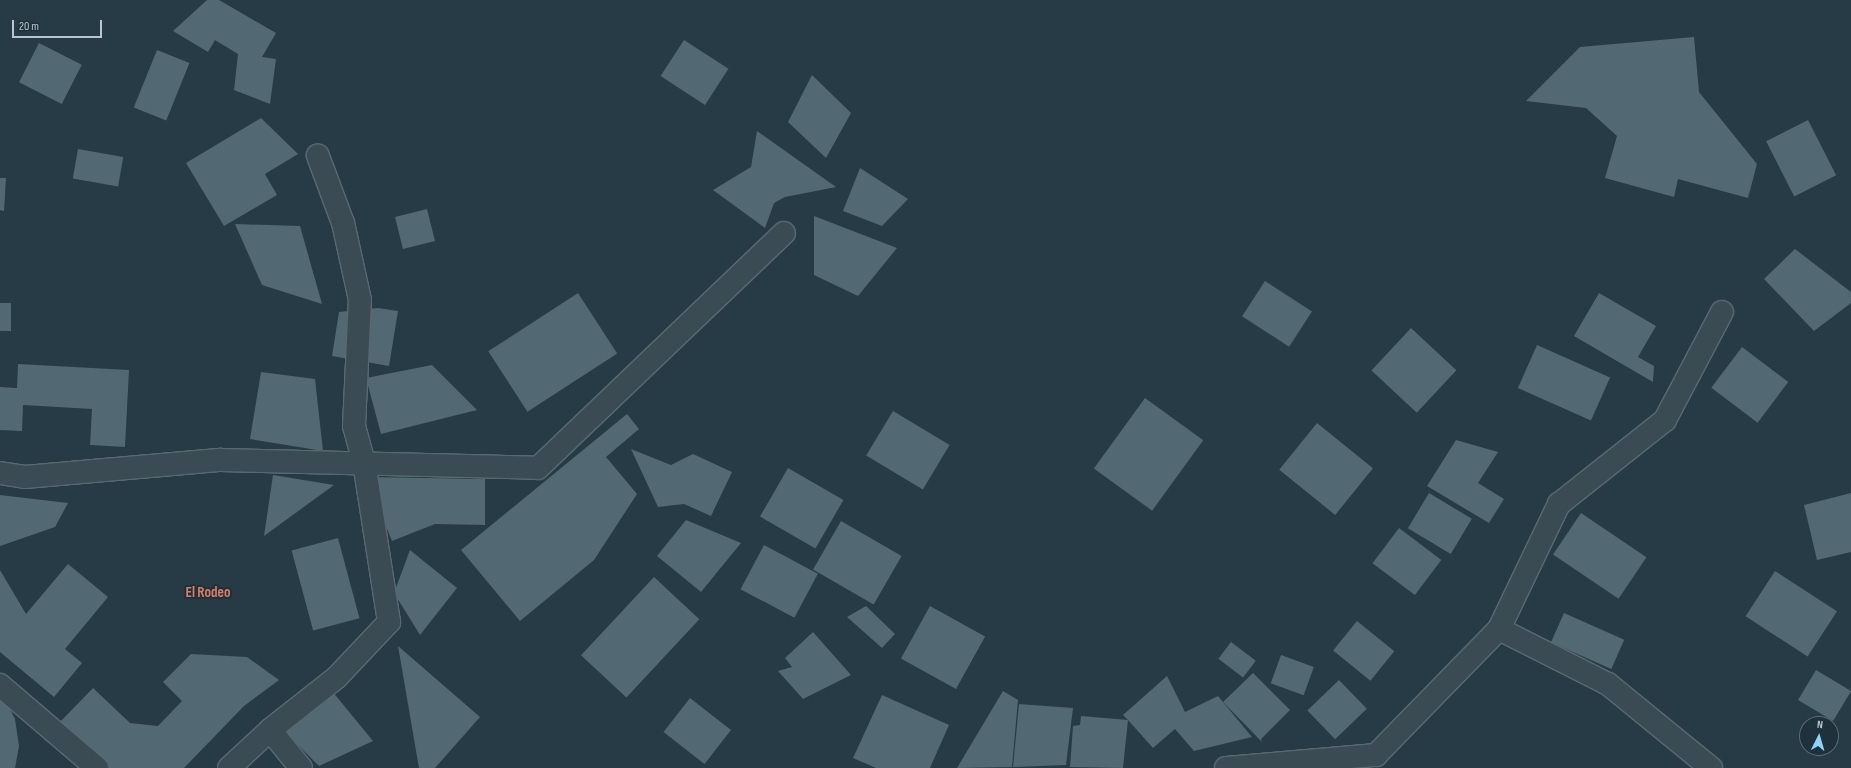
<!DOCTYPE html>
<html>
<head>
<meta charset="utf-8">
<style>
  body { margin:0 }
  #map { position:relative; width:1851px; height:768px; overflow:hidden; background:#263b45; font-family:"Sofia Sans Condensed",sans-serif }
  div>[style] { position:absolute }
  .building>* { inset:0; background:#526872; transform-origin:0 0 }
  .roads { filter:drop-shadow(1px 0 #596972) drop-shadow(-1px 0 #596972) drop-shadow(0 1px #596972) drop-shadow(0 -1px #596972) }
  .minor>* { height:22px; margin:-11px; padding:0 11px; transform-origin:11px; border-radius:11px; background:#3b4b54 }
  .tertiary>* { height:22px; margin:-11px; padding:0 11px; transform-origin:11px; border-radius:11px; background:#3b4b54 }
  span { translate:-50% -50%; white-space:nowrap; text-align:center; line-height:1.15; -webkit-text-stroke:4px #1f313a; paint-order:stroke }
  .quarter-label { font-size:15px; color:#dc7c65; font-weight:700 }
  .north { position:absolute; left:1799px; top:716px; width:40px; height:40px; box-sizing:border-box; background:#1f313a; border:1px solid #5c6d75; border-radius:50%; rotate:5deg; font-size:11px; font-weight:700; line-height:16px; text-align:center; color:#b8c6ce }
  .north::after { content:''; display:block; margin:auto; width:14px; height:18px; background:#8dd3fd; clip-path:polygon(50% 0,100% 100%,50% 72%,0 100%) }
  .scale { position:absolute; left:12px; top:20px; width:90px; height:18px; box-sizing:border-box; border:2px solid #b8c6ce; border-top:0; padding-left:5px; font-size:12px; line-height:14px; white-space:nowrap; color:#b8c6ce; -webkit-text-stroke:3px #1f313a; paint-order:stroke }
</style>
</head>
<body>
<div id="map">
  <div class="building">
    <i style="clip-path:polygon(207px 0,219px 0,276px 33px,262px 57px,276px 59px,270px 104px,234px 90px,238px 54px,215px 40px,208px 52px,173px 31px)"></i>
    <i style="clip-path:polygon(1694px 37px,1699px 92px,1757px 164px,1748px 198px,1678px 179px,1674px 197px,1605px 178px,1617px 136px,1586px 108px,1526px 101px,1580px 47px)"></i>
    <i style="left:684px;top:40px;width:53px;height:43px;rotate:33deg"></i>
    <i style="left:39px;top:43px;width:48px;height:44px;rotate:27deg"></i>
    <i style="left:157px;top:50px;width:35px;height:62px;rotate:22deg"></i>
    <i style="clip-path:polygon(812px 75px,851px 113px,826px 158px,788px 122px)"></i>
    <i style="clip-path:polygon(261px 118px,298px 154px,265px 174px,277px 195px,224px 226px,186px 163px)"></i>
    <i style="left:1808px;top:120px;width:62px;height:47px;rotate:63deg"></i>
    <i style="clip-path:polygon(757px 131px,836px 187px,785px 197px,774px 203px,765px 228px,713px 190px,751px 167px)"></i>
    <i style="left:78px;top:149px;width:46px;height:30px;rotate:10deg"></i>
    <i style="clip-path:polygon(860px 168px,908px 199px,882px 226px,843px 211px)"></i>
    <i style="clip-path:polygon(0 178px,6px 178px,4px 211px,0 210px)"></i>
    <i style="left:427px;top:209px;width:33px;height:33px;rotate:76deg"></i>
    <i style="clip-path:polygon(814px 216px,897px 248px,858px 296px,814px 275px)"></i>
    <i style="clip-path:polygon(235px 224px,300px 226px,322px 304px,262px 285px)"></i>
    <i style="clip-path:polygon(1795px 249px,1851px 292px,1851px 303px,1814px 331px,1764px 279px)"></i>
    <i style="left:1265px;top:281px;width:56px;height:42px;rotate:33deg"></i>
    <i style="left:578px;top:293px;width:72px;height:107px;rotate:57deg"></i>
    <i style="clip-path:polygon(1599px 293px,1656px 326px,1638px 357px,1654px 366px,1653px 382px,1574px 336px)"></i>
    <i style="left:0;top:303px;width:11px;height:28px"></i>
    <i style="clip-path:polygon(378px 308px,398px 311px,389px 366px,332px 356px,339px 312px)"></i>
    <i style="left:1411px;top:328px;width:62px;height:58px;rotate:43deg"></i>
    <i style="left:1537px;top:345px;width:80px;height:47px;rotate:24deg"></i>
    <i style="left:1742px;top:347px;width:58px;height:51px;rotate:37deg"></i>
    <i style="clip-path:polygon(18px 364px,129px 370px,125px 447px,90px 445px,92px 409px,23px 405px,22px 431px,0 430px,0 387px,17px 388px)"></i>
    <i style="clip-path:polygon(432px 365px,477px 410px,381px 434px,366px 378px)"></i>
    <i style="clip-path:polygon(261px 372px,315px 379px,323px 451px,250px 439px)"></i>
    <i style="left:1145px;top:398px;width:72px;height:87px;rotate:36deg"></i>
    <i style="left:893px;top:411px;width:66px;height:52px;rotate:31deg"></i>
    <i style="clip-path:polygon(627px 414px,639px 429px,606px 457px,637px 494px,594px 560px,520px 621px,461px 550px)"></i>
    <i style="left:1317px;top:423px;width:72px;height:60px;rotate:39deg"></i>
    <i style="clip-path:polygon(1456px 440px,1498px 452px,1478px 483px,1504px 499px,1489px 523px,1427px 486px)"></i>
    <i style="clip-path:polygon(631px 449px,671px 465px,693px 454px,732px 472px,711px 516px,684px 504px,658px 507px)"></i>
    <i style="left:788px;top:468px;width:64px;height:56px;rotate:30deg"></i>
    <i style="clip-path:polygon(273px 475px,334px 485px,264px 536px)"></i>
    <i style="clip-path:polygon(366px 477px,485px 479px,485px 525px,435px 524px,392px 541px)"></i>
    <i style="left:1429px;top:493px;width:50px;height:41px;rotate:31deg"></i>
    <i style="clip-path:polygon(1851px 493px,1851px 552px,1817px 560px,1804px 505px)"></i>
    <i style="clip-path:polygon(0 495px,68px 503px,55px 527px,0 546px)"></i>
    <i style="left:1581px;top:513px;width:79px;height:50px;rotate:34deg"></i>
    <i style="clip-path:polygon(686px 520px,741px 543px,701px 592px,657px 556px)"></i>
    <i style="left:841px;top:521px;width:70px;height:56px;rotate:30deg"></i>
    <i style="left:1399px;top:528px;width:53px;height:44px;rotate:37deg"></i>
    <i style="left:338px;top:538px;width:83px;height:48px;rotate:75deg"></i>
    <i style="left:764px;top:545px;width:61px;height:50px;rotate:28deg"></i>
    <i style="clip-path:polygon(410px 550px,457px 588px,420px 635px,394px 593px)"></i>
    <i style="clip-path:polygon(68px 564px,108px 597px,65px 649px,82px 663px,54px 697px,0 652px,0 570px,26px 614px)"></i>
    <i style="left:1775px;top:571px;width:74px;height:54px;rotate:33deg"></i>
    <i style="left:654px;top:577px;width:62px;height:107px;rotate:43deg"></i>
    <i style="clip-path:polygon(866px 606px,895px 634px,882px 648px,847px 617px)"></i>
    <i style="left:930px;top:606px;width:63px;height:60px;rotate:29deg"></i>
    <i style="left:1564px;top:613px;width:66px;height:32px;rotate:24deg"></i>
    <i style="left:1357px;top:621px;width:48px;height:38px;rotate:39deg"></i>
    <i style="clip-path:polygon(813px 632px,851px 675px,803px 699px,778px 671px,792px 667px,785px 658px)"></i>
    <i style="left:1231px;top:642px;width:31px;height:21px;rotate:37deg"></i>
    <i style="clip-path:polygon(398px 646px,480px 717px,435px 768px,419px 768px)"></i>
    <i style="clip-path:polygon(191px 654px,247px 657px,279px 680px,244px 706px,184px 768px,108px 768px,60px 722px,93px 688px,130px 723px,158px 726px,182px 701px,163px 682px)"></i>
    <i style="left:1281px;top:655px;width:35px;height:30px;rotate:20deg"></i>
    <i style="left:1816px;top:670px;width:41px;height:35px;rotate:31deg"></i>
    <i style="clip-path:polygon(1253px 673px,1290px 710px,1261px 739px,1262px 742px,1223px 702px)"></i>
    <i style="clip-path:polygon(1167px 676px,1185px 712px,1218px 696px,1252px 737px,1194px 751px,1175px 729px,1153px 748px,1128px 720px,1123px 768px,1070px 767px,1073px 726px,1080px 725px,1081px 716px,1128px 720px,1123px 715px)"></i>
    <i style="left:1339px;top:680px;width:40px;height:44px;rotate:46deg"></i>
    <i style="clip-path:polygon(327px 685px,373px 741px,319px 766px,283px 730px)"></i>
    <i style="clip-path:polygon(1003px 691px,1018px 700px,1012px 767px,957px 768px)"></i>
    <i style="clip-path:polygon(3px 695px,15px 719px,19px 746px,15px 768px,0 768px,0 696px)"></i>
    <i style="clip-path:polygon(882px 695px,949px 725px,930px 768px,876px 768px,853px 758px)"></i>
    <i style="left:690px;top:698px;width:52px;height:43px;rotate:38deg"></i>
    <i style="clip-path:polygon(1019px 704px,1073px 708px,1066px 765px,1013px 767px)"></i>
  </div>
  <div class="roads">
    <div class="minor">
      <i style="left:0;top:473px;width:25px;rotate:9deg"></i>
      <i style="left:25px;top:477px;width:197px;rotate:-5deg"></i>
      <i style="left:221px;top:460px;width:317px;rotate:1.4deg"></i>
      <i style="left:538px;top:468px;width:340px;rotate:-43.7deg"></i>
      <i style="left:1499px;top:629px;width:122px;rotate:26.8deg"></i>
      <i style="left:1608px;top:684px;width:133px;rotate:39.2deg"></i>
      <i style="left:270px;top:730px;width:49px;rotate:50.8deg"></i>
      <i style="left:229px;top:768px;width:56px;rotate:-42.8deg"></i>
      <i style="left:270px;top:730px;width:85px;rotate:-38.3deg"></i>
      <i style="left:337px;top:677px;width:76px;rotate:-46.6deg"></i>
      <i style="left:389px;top:622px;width:161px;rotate:-98.9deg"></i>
      <i style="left:364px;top:463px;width:38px;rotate:-105deg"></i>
      <i style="left:354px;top:426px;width:126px;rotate:-87.3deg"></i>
      <i style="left:360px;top:300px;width:79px;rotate:-102.4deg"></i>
      <i style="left:343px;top:223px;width:72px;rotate:-110.5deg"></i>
      <i style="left:1226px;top:768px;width:151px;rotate:-5deg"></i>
      <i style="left:1376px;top:755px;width:176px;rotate:-45.7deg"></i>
      <i style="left:1499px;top:629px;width:139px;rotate:-64.4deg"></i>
      <i style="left:1559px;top:504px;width:135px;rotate:-38.4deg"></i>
      <i style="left:1665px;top:420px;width:122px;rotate:-62.2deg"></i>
    </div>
    <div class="tertiary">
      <i style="left:0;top:685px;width:128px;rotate:40.6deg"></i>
    </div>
  </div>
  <div class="quarter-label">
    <span style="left:208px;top:593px">El Rodeo</span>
  </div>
  <div class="north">N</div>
  <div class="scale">20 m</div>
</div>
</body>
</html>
